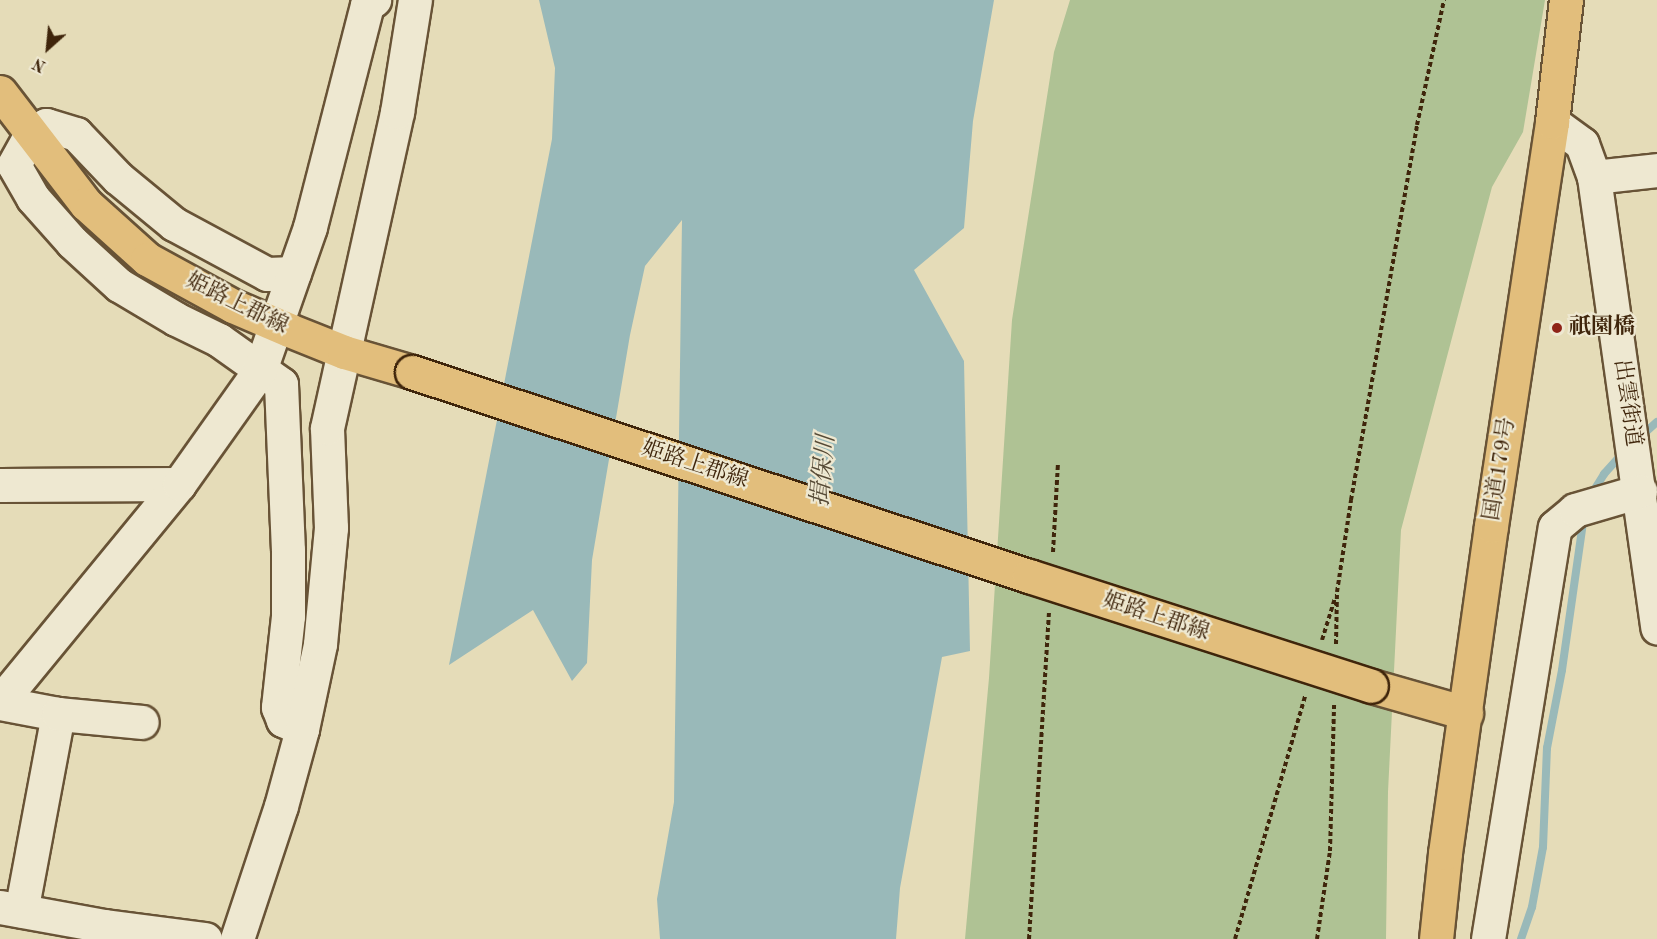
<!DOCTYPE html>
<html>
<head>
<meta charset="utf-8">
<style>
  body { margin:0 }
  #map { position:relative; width:1657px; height:939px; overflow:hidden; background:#e5dcb8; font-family:"Old Standard TT","Noto Serif JP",serif }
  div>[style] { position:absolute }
  .green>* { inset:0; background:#afc294 }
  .water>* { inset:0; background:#99b9b9 }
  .stream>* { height:8px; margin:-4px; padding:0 4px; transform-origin:4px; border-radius:4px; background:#99b9b9 }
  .path>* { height:4px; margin-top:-2px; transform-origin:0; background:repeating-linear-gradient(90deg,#3f250b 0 4.5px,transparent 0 7.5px) }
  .roads { filter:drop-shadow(2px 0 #685336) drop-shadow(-2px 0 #685336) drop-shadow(0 2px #685336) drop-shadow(0 -2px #685336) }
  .minor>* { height:33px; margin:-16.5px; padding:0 16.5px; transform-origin:16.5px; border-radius:16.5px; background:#eee8d1 }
  .major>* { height:33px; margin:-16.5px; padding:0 16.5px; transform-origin:16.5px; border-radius:16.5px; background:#e2be7c }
  .highway>* { height:33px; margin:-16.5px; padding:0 16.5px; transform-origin:16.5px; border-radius:16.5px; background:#e2be7c }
  .bridges { filter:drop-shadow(2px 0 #3f250b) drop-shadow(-2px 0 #3f250b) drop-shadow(0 2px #3f250b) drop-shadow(0 -2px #3f250b) }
  .major-bridge>* { height:33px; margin:-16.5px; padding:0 16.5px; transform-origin:16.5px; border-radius:16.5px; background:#e2be7c }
  .dots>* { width:16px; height:16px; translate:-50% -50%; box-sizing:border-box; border:3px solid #eee8d1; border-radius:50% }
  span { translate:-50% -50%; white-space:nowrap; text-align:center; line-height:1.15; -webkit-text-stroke:4.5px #eee8d1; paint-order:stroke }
  .street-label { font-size:22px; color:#3f250b }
  .poi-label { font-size:22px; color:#3f250b; font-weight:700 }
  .left { translate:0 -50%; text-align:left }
  .water-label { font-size:24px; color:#564a36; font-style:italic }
  .north { position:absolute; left:18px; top:18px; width:60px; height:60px; -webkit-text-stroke:4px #eee8d1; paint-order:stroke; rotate:207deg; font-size:16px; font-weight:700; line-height:24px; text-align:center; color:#3f250b }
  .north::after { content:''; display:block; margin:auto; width:21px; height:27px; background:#3f250b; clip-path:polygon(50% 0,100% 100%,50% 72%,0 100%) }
</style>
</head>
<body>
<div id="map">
  <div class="green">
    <i style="clip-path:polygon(1070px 0,1545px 0,1523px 132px,1492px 187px,1401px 530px,1388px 792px,1386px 939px,965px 939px,989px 678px,1012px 320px,1054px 52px)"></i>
  </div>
  <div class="water">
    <i style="clip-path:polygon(539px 0,994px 0,973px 121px,964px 228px,914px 270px,964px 361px,970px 651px,942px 657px,900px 888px,896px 939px,660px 939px,657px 899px,674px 802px,682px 220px,645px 266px,630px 335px,592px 560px,587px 663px,572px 681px,533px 610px,449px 665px,552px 139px,555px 68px)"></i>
  </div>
  <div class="stream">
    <i style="left:1639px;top:438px;width:24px;rotate:-42deg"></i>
    <i style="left:1591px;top:495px;width:25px;rotate:-58deg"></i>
    <i style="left:1604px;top:474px;width:28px;rotate:-48deg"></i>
    <i style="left:1521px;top:939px;width:34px;rotate:-71deg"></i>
    <i style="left:1532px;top:907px;width:61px;rotate:-79.6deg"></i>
    <i style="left:1543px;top:847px;width:99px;rotate:-87.7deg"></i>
    <i style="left:1547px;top:748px;width:79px;rotate:-79.1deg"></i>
    <i style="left:1562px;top:670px;width:157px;rotate:-81.9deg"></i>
  </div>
  <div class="path">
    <i style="left:1053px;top:552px;width:90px;rotate:-86.8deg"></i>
    <i style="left:1322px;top:640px;width:44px;rotate:-72.8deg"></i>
    <i style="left:1336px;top:644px;width:52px;rotate:-88.9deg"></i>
    <i style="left:1337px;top:592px;width:93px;rotate:-81.3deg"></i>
    <i style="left:1351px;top:500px;width:381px;rotate:-80deg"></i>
    <i style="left:1417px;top:125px;width:128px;rotate:-77.8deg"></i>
    <i style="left:1029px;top:939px;width:327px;rotate:-86.5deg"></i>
    <i style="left:1235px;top:939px;width:253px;rotate:-73.9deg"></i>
    <i style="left:1317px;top:939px;width:89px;rotate:-81.6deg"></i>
    <i style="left:1330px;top:851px;width:146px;rotate:-88.4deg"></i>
  </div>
  <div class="roads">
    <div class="minor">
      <i style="left:1552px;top:122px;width:37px;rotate:36deg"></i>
      <i style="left:1582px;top:144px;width:35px;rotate:70deg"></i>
      <i style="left:1594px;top:177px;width:455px;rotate:82deg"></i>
      <i style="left:1594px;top:177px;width:63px;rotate:-6.3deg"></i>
      <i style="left:294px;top:273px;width:27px;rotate:178deg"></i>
      <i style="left:267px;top:274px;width:106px;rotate:-151.7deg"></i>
      <i style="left:174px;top:224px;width:72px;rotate:-140.6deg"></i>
      <i style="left:118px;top:178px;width:61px;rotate:-133.7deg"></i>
      <i style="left:76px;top:134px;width:31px;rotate:-163deg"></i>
      <i style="left:46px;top:125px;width:17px;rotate:149deg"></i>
      <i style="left:31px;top:134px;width:35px;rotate:119deg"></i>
      <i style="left:14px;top:165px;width:38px;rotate:60deg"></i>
      <i style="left:33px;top:198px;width:59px;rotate:48.4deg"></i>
      <i style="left:72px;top:242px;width:64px;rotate:42.5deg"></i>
      <i style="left:119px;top:285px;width:66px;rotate:30.8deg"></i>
      <i style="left:176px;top:319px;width:48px;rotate:26deg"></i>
      <i style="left:219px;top:340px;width:76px;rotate:35.4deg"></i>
      <i style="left:281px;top:384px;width:166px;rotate:87.6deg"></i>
      <i style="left:288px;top:550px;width:66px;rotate:90deg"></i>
      <i style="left:288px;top:616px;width:92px;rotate:96.3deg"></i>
      <i style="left:278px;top:707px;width:14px;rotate:69deg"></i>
      <i style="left:283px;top:720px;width:21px;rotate:25deg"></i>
      <i style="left:0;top:485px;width:179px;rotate:-0.3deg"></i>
      <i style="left:0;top:702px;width:282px;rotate:-50.6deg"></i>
      <i style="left:179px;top:484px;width:140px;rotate:-54.6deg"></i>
      <i style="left:260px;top:370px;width:151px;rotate:-70.7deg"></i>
      <i style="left:310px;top:227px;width:229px;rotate:-75.6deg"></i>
      <i style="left:367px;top:5px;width:9px;rotate:-36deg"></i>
      <i style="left:0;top:703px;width:59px;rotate:10.7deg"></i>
      <i style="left:58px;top:714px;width:200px;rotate:100.6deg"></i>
      <i style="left:58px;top:714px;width:84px;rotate:5.4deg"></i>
      <i style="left:0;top:907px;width:107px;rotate:10.3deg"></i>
      <i style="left:105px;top:926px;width:101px;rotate:7.4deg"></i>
      <i style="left:237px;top:939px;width:140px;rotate:-71.7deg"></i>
      <i style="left:281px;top:806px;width:80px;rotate:-74.7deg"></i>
      <i style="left:302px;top:729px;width:87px;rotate:-78deg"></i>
      <i style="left:320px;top:644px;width:117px;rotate:-84.6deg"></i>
      <i style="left:331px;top:528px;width:100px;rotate:-92.3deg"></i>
      <i style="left:327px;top:428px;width:324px;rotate:-77.5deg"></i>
      <i style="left:397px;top:112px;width:113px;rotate:-80.9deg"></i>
      <i style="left:1488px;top:939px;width:417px;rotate:-80.8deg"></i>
      <i style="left:1555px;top:527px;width:26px;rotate:-40deg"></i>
      <i style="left:1575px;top:510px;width:68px;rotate:-16.3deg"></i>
    </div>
    <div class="major">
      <i style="left:0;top:92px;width:141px;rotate:52.5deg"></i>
      <i style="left:86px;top:204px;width:82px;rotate:42deg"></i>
      <i style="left:147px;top:259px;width:98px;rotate:28.7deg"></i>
      <i style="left:233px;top:306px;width:61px;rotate:23.2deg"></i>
      <i style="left:289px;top:330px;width:59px;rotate:21.8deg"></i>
      <i style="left:344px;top:352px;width:71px;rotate:16.4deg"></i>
      <i style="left:1371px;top:686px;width:99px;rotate:15.9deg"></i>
    </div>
    <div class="highway">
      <i style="left:1436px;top:939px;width:86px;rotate:-84deg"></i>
      <i style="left:1445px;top:853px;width:330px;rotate:-82deg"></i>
      <i style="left:1491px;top:526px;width:409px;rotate:-81.4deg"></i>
      <i style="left:1552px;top:122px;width:123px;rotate:-83.5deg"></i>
    </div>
  </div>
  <div class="bridges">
    <div class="major-bridge">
      <i style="left:412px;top:372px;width:650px;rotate:18.3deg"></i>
      <i style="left:1029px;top:576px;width:359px;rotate:17.8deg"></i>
    </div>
  </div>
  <div class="dots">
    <i style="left:1557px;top:328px;background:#8f2418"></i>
  </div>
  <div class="street-label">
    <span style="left:237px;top:304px;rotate:26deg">姫路上郡線</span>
    <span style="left:1627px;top:403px;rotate:82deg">出雲街道</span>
    <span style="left:695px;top:465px;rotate:18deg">姫路上郡線</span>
    <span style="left:1500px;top:469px;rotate:-81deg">国道179号</span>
    <span style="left:1156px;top:617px;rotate:18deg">姫路上郡線</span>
  </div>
  <div class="poi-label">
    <span class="left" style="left:1569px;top:328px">祇園橋</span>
  </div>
  <div class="water-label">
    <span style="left:825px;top:471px;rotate:-85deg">揖保川</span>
  </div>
  <div class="north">N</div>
</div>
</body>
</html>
